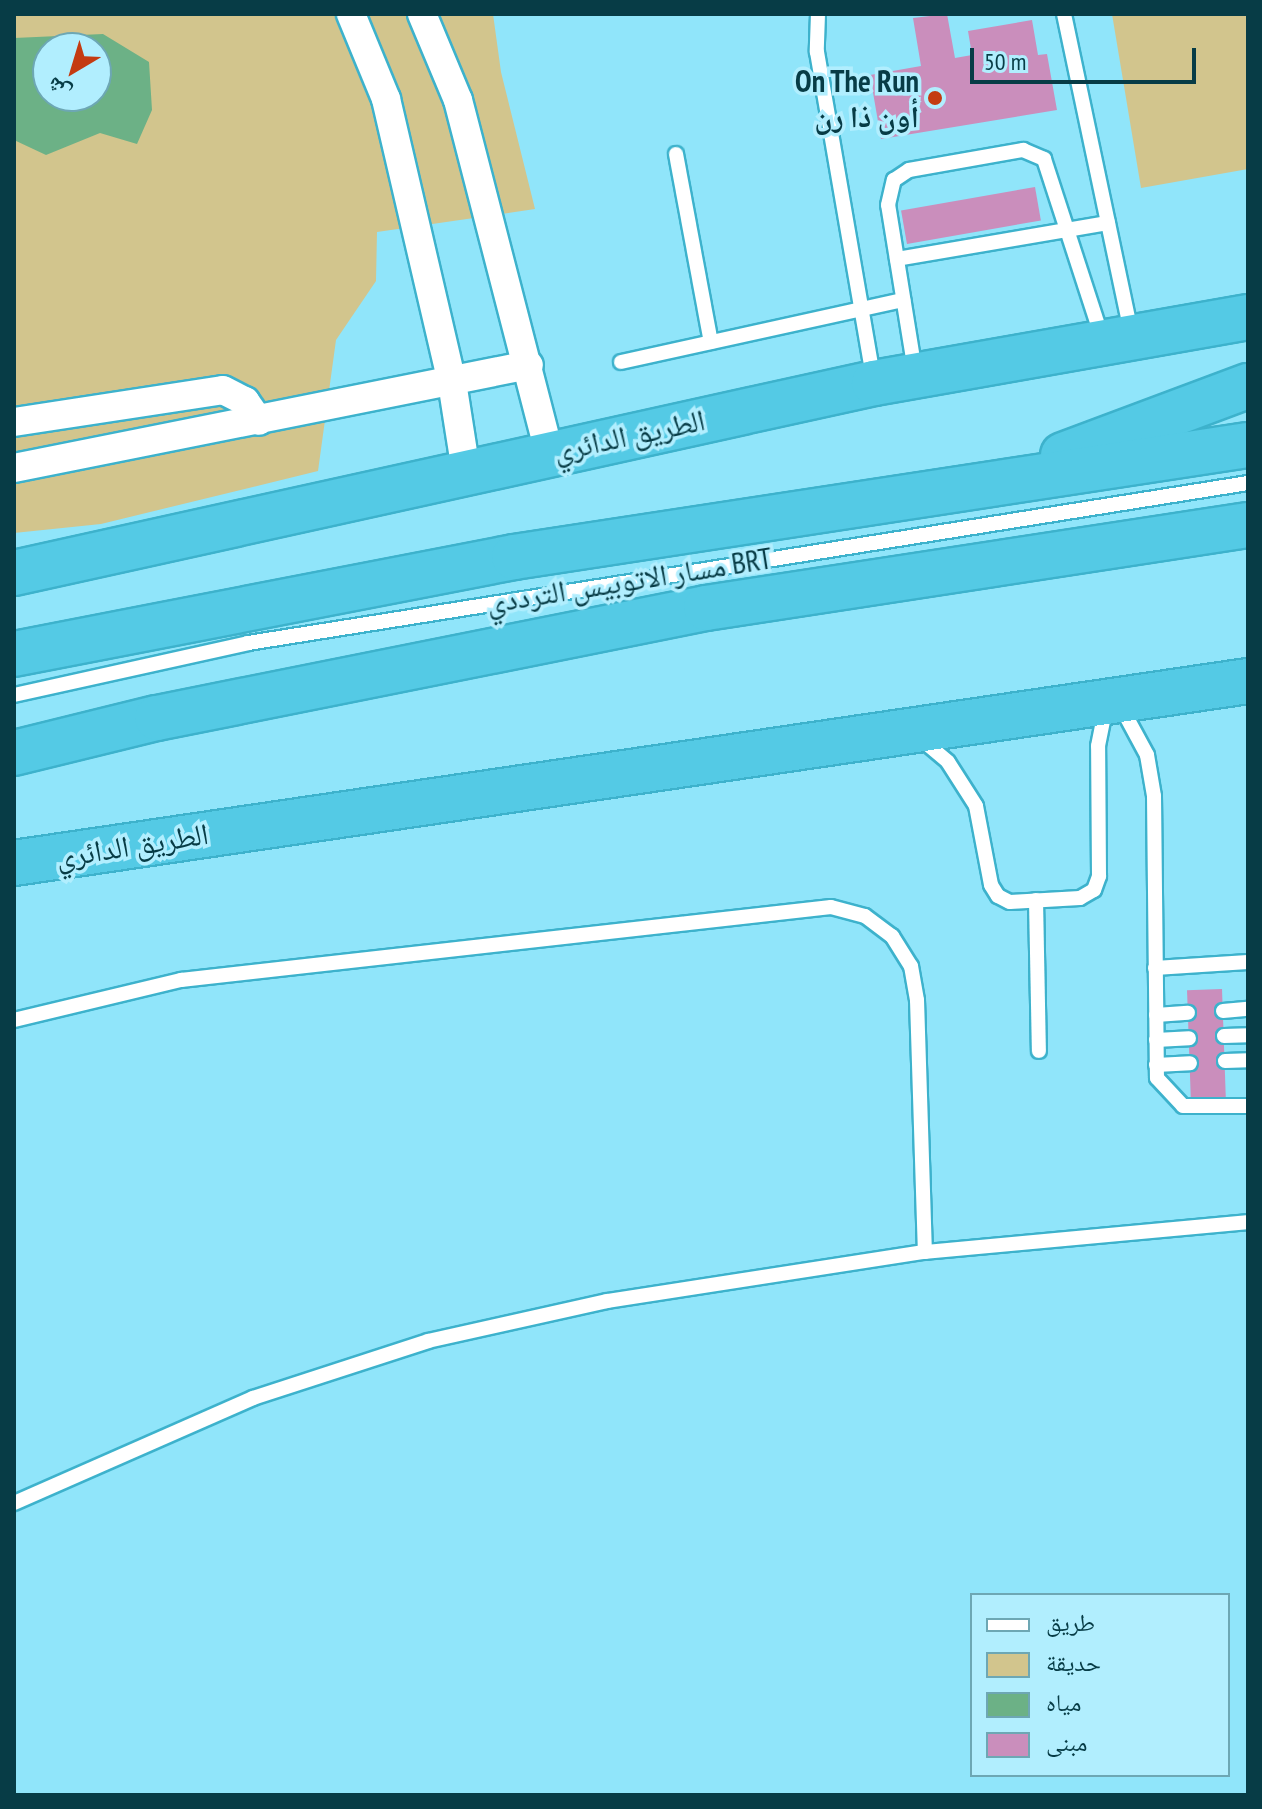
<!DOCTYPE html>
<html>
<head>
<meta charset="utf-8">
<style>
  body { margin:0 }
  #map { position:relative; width:1262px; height:1809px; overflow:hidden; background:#90e5fa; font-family:"PT Sans Narrow","Noto Naskh Arabic",sans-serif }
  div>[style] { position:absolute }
  .green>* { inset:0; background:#d2c58d }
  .water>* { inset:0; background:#6cb186 }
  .building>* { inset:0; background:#ca8ebc; transform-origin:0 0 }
  .roads { filter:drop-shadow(2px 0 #3db2cc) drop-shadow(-2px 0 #3db2cc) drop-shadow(0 2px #3db2cc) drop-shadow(0 -2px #3db2cc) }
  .lane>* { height:14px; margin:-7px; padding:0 7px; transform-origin:7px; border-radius:7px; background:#fff }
  .street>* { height:28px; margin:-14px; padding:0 14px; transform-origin:14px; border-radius:14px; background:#fff }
  .highway>* { height:44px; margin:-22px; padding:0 22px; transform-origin:22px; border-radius:22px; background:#54cae5 }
  .dots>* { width:22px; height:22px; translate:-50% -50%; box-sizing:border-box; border:4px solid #b1eefe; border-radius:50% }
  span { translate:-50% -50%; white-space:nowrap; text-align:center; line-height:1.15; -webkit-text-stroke:7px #b1eefe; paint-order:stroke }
  .poi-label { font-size:30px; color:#073c46; font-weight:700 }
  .right { translate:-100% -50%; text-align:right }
  .street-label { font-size:30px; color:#073c46 }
  .frame { position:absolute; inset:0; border:16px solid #073c46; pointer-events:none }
  .legend { position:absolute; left:970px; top:1593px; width:260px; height:184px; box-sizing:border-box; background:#b1eefe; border:2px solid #6da7b4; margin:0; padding:10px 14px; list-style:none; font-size:24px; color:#073c46 }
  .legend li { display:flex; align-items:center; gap:16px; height:40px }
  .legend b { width:40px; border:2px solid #6da7b4 }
  .north { position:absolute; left:32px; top:32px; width:80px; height:80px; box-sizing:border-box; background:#b1eefe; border:2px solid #6da7b4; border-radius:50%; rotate:218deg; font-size:22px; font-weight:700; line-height:32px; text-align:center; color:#073c46 }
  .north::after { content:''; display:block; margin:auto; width:28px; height:36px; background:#c43b11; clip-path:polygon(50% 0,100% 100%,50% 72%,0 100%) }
  .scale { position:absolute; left:970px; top:48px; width:226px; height:36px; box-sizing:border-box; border:4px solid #073c46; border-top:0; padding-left:10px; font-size:24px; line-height:28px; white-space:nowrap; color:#073c46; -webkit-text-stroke:6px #b1eefe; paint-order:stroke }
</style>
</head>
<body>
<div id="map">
  <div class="green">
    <i style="clip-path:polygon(evenodd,14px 14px,493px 14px,501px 72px,535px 209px,377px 232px,376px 281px,336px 340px,318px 471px,101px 524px,14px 533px,14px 14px,48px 48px,96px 48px,96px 96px,48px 96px,48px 48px)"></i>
    <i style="clip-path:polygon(1112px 14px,1248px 14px,1248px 169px,1141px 188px)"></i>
  </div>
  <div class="water">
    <i style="clip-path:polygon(evenodd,103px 34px,149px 62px,152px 110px,137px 144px,100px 133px,46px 155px,14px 140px,14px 38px,103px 34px,48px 48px,96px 48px,96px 96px,48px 96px,48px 48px)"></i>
  </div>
  <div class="building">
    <i style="clip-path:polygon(947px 14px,955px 58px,972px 55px,968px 31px,1032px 20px,1038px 55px,1047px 54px,1057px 110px,881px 139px,870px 75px,921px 66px,913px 18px)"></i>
    <i style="left:1035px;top:187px;width:34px;height:136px;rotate:80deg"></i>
    <i style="left:1222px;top:989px;width:109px;height:35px;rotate:88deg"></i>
  </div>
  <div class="roads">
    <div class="lane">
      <i style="left:818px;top:14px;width:38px;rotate:92deg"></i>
      <i style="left:817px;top:52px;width:330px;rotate:80.2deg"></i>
      <i style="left:1064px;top:14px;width:326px;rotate:78.1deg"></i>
      <i style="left:676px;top:154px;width:191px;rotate:79.5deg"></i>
      <i style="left:897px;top:259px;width:214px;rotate:-9.7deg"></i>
      <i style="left:621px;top:362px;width:289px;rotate:-12.4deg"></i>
      <i style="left:915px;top:371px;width:168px;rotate:-99.2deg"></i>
      <i style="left:888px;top:205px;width:26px;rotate:-77deg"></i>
      <i style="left:894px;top:180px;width:18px;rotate:-34deg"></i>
      <i style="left:909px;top:170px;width:116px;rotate:-10deg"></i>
      <i style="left:1023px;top:150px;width:23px;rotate:23deg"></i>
      <i style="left:1044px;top:159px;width:187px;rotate:72deg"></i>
      <i style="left:14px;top:695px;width:240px;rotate:-12.5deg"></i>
      <i style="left:248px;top:643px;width:1013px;rotate:-9.09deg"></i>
      <i style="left:1120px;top:705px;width:57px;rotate:61.6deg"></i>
      <i style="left:1147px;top:755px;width:42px;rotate:80.3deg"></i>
      <i style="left:1154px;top:796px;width:282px;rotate:89.4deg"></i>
      <i style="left:1157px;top:1078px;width:38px;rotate:47deg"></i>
      <i style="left:1183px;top:1106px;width:65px"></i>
      <i style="left:921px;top:739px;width:35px;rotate:40deg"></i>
      <i style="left:948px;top:762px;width:52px;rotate:57.5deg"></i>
      <i style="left:976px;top:806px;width:80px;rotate:79.2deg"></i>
      <i style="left:991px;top:885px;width:13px;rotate:58deg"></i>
      <i style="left:998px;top:896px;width:13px;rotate:27deg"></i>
      <i style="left:1010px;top:902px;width:70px;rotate:-3.3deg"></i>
      <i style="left:1080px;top:898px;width:16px;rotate:-30deg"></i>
      <i style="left:1094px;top:890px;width:15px;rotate:-70deg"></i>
      <i style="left:1099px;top:876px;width:130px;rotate:-90.4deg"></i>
      <i style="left:1098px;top:746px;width:41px;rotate:-78.7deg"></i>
      <i style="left:1036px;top:900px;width:151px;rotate:88.9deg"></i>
      <i style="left:1155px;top:968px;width:93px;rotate:-3.7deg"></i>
      <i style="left:1223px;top:1011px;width:25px;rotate:-5deg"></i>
      <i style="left:1156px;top:1015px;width:32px;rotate:-4deg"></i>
      <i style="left:14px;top:1020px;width:172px;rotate:-13.5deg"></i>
      <i style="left:181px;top:980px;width:654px;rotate:-6.41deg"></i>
      <i style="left:831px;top:907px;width:35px;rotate:15deg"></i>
      <i style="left:865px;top:916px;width:34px;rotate:37deg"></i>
      <i style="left:892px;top:936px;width:36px;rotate:58deg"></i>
      <i style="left:911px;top:966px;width:35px;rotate:80deg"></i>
      <i style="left:917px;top:1000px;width:252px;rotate:88.2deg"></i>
      <i style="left:1224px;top:1036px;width:24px;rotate:-2deg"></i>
      <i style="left:1156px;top:1040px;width:33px;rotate:-3deg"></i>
      <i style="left:1225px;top:1061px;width:23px;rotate:-2deg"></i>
      <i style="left:1156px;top:1065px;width:34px;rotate:-3deg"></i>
      <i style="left:14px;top:1503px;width:261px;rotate:-23.7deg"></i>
      <i style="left:253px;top:1398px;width:184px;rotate:-18deg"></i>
      <i style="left:428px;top:1341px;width:183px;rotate:-12.6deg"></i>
      <i style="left:607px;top:1301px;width:322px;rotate:-8.8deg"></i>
      <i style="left:925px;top:1252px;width:324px;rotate:-5.3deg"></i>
    </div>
    <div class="street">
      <i style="left:351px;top:14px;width:92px;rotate:67.6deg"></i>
      <i style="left:386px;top:99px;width:291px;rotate:76.9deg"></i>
      <i style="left:452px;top:382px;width:90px;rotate:81.1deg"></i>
      <i style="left:422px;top:14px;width:93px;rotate:67.3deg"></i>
      <i style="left:458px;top:100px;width:364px;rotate:75.5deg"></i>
      <i style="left:14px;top:422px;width:211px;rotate:-8.7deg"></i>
      <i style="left:223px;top:390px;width:25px;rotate:27deg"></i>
      <i style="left:245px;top:401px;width:24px;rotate:55deg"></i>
      <i style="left:14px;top:468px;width:525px;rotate:-11.31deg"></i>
    </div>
    <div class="highway">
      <i style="left:1063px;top:455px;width:197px;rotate:-20.5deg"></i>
      <i style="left:14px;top:573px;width:881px;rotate:-12.46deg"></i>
      <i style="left:874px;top:383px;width:380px;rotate:-10deg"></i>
      <i style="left:14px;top:654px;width:509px;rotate:-10.98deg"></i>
      <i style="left:514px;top:557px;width:742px;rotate:-8.68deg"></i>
      <i style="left:14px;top:753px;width:147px;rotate:-13.8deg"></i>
      <i style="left:157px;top:718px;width:560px;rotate:-11.33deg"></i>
      <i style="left:706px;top:608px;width:548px;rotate:-8.71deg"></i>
      <i style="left:14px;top:863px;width:1247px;rotate:-8.39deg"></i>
    </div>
  </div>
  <div class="dots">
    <i style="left:935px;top:98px;background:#c43b11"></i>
  </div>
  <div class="poi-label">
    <span class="right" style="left:919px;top:98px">On The Run<br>أون ذا رن</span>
  </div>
  <div class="street-label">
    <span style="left:629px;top:435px;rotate:-12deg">الطريق الدائري</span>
    <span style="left:629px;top:580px;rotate:-9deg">مسار الاتوبيس الترددي BRT</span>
    <span style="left:132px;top:845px;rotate:-9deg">الطريق الدائري</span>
  </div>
  <div class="frame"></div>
  <ul class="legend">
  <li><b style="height:10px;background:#fff"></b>طريق</li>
  <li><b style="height:22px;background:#d2c58d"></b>حديقة</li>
  <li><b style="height:22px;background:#6cb186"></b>مياه</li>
  <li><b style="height:22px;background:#ca8ebc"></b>مبنى</li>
  </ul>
  <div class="north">ش</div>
  <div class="scale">50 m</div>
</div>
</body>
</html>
